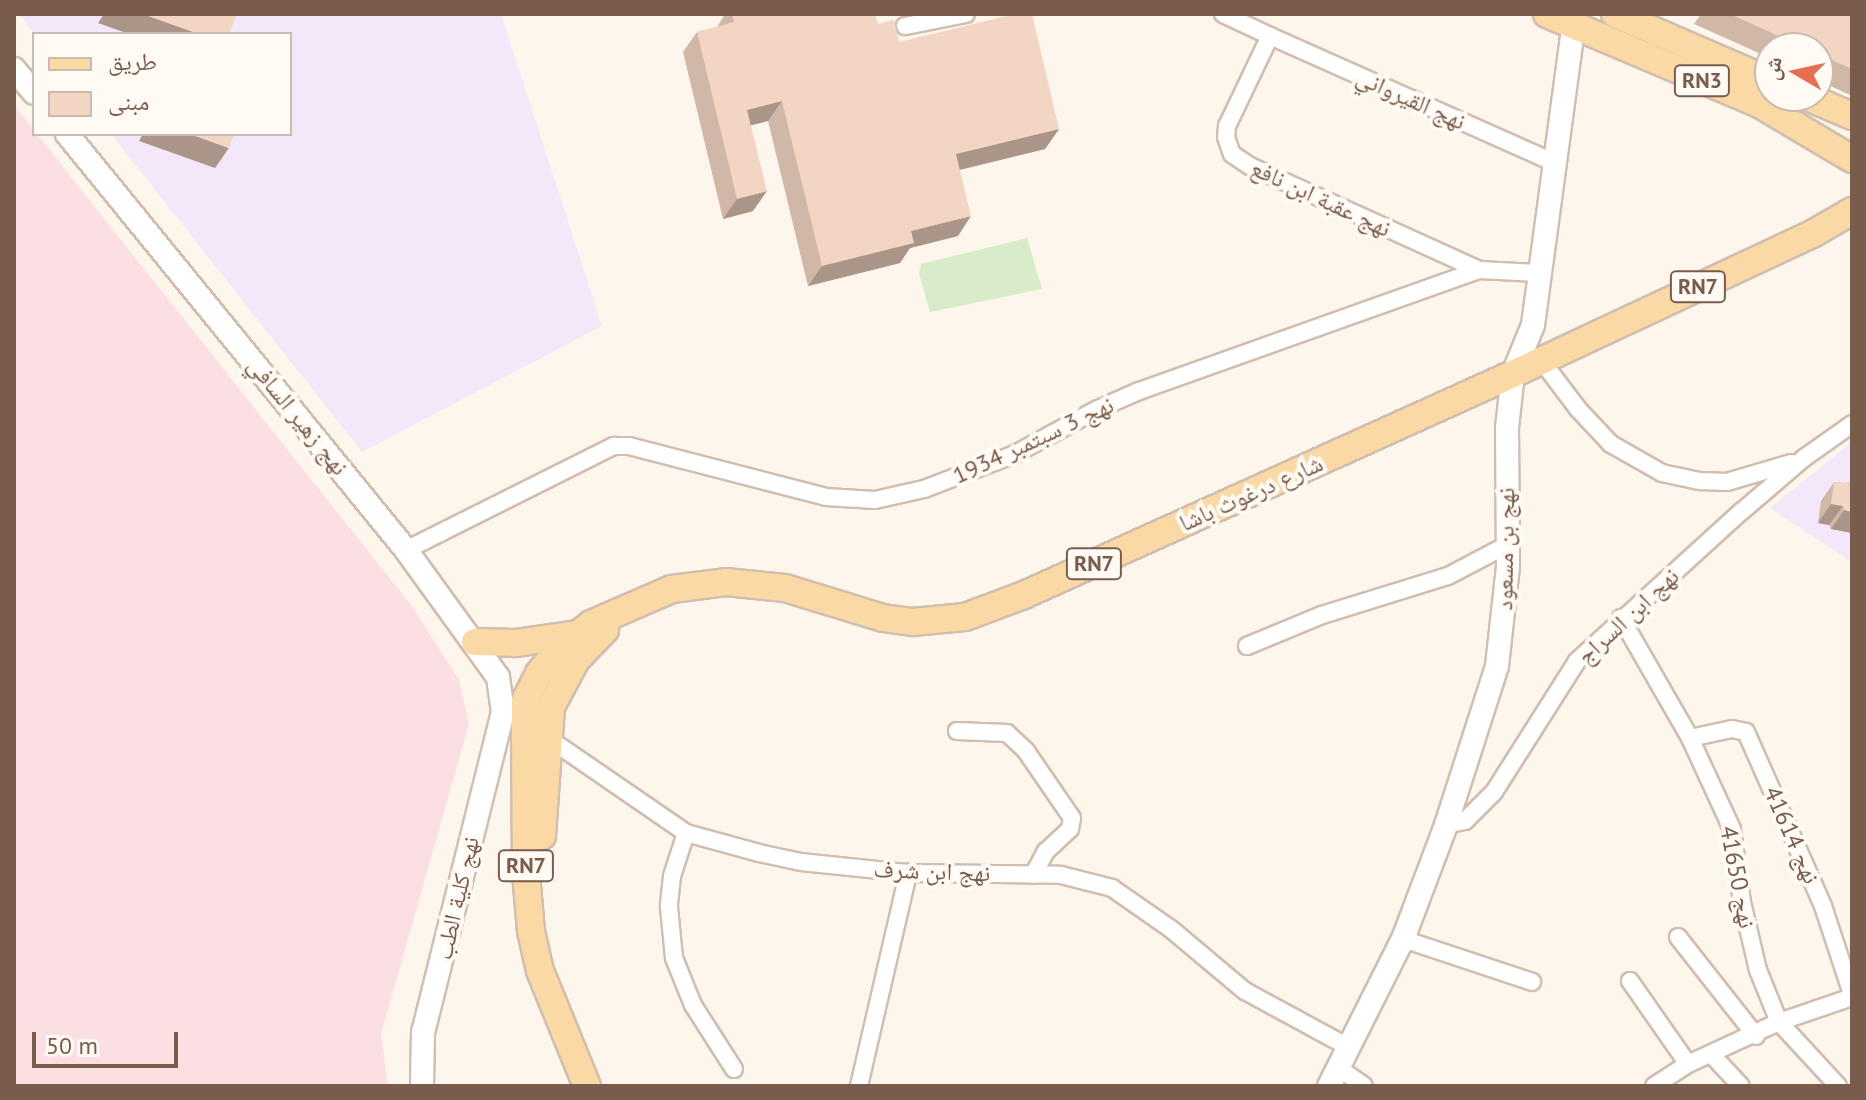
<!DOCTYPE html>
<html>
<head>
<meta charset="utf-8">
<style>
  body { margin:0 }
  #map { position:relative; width:1866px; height:1100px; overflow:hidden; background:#fdf6ec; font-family:"PT Sans","Noto Naskh Arabic",sans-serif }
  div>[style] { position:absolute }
  .education>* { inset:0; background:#f3e8fa }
  .medical>* { inset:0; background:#fbdfe3 }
  .green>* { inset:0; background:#d8ecc9 }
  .roads { filter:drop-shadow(2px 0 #d1beb0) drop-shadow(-2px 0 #d1beb0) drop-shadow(0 2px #d1beb0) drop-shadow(0 -2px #d1beb0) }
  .street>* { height:16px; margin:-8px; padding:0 8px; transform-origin:8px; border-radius:8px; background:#fff }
  .secondary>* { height:22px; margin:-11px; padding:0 11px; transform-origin:11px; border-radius:11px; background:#fff }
  .primary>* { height:26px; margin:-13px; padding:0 13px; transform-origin:13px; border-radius:13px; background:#fbd9a5 }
  .wall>* { inset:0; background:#d1b7a8 }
  .shaded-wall>* { inset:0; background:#aa9588 }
  .building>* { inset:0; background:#f3d5c3 }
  span { translate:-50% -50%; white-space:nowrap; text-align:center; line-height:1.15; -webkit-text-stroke:8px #fffaf3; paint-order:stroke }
  .shield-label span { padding:2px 6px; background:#fffaf3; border:2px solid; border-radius:6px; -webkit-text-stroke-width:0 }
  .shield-label { font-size:22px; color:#7a5c4d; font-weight:700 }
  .street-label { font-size:24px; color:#7a5c4d }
  .frame { position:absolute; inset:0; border:16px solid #7a5c4d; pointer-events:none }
  .legend { position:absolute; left:32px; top:32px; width:260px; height:104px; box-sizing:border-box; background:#fffaf3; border:2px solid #cabbb1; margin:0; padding:10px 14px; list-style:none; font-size:24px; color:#7a5c4d }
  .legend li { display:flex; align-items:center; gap:16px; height:40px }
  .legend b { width:40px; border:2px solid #cabbb1 }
  .north { position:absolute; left:1754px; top:32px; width:80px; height:80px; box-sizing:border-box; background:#fffaf3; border:2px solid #cabbb1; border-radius:50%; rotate:279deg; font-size:22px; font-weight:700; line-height:32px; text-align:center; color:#7a5c4d }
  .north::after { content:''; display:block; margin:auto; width:28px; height:36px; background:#e76f51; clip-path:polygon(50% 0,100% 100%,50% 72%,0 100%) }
  .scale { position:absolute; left:32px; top:1032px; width:146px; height:36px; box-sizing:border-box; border:4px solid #7a5c4d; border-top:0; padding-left:10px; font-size:24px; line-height:28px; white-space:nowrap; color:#7a5c4d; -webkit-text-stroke:6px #fffaf3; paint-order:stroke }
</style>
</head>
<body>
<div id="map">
  <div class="education">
    <i style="clip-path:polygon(20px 14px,501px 14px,602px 326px,362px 452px,111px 134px,290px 134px,290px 34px,34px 35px)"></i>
    <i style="clip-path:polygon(1852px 442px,1852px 562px,1770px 508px)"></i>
  </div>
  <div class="medical">
    <i style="clip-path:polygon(14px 105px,414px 609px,459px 680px,469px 724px,381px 1034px,388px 1086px,14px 1086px)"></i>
  </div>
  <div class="green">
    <i style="clip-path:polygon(1027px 238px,1042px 289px,930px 312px,919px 274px,921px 264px)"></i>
  </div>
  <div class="roads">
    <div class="street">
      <i style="left:1223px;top:14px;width:52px;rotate:25.1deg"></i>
      <i style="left:1270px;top:36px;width:100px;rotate:115.5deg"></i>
      <i style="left:1227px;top:126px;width:11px;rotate:95deg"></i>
      <i style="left:1226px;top:137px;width:18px;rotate:71deg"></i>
      <i style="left:1232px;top:154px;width:22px;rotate:34deg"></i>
      <i style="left:1250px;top:166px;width:252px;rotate:24.4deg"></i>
      <i style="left:1479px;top:270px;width:59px;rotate:2.9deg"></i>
      <i style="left:905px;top:26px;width:62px;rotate:-11.1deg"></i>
      <i style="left:1270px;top:36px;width:310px;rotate:24deg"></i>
      <i style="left:1541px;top:360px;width:61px;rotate:52.9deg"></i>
      <i style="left:1578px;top:409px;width:48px;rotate:46.7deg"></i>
      <i style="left:1611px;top:444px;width:59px;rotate:29.6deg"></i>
      <i style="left:1662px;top:473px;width:40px;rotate:12deg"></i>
      <i style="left:1701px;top:481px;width:26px;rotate:2deg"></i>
      <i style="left:1727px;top:482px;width:67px;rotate:-16.5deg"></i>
      <i style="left:406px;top:550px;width:233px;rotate:-26.6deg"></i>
      <i style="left:614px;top:446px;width:15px"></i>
      <i style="left:629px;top:446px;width:203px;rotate:14.5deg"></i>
      <i style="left:826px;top:497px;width:49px;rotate:3.5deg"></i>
      <i style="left:875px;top:500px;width:50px;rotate:-12.7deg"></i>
      <i style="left:924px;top:489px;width:97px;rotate:-21deg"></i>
      <i style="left:1015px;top:454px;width:94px;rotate:-28.5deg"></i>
      <i style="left:1098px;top:409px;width:45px;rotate:-23.7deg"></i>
      <i style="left:1139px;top:391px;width:361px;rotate:-19.6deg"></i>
      <i style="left:1621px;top:618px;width:138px;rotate:60.1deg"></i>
      <i style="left:1690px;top:738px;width:100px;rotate:65.2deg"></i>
      <i style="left:1732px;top:829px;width:74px;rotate:82.2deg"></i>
      <i style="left:1742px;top:902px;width:70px;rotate:76.8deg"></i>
      <i style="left:1758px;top:970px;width:56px;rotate:68deg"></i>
      <i style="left:1779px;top:1022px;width:87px;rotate:47.3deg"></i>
      <i style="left:1247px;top:646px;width:81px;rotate:-22.5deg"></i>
      <i style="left:1322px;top:615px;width:132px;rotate:-17.2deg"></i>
      <i style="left:1448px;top:576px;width:67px;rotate:-27.7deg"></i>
      <i style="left:957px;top:731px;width:50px;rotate:2.3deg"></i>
      <i style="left:1007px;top:733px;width:26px;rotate:43deg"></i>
      <i style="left:1026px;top:751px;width:81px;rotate:55.5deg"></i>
      <i style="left:1072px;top:818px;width:11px;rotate:100deg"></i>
      <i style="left:1070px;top:829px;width:33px;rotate:137deg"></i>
      <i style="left:1046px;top:851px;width:27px;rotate:118deg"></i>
      <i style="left:545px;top:736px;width:171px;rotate:34.5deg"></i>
      <i style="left:686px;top:833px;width:76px;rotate:15.3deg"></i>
      <i style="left:759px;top:853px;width:43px;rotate:12.1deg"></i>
      <i style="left:801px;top:862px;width:108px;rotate:5.9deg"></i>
      <i style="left:908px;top:873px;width:153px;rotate:0.7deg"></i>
      <i style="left:1061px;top:875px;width:53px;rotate:14.3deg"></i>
      <i style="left:1112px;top:888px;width:72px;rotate:34.8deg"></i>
      <i style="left:1171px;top:929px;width:97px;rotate:40deg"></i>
      <i style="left:1245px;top:991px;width:119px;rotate:28.5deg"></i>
      <i style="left:1690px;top:738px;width:43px;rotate:-12.1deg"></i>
      <i style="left:1732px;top:729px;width:14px;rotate:12deg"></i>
      <i style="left:1746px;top:732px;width:190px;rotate:66.1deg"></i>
      <i style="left:1823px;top:906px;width:93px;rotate:71.8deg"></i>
      <i style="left:1446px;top:825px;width:19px;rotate:-12deg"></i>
      <i style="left:1465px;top:821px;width:41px;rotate:-45deg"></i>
      <i style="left:1494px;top:792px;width:155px;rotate:-57.6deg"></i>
      <i style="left:1577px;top:661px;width:222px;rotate:-42.3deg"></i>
      <i style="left:1741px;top:512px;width:83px;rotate:-40.6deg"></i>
      <i style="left:1804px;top:458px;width:59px;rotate:-35.3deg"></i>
      <i style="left:686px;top:833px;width:45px;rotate:108deg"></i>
      <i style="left:672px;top:876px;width:31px;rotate:96deg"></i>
      <i style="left:669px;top:907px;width:51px;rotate:84.4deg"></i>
      <i style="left:674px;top:958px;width:51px;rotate:68deg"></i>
      <i style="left:693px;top:1005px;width:76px;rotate:57.4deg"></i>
      <i style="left:1678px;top:937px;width:126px;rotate:51.8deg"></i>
      <i style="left:1403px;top:939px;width:136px;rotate:18.4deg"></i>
      <i style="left:1630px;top:981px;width:101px;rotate:55.1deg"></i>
      <i style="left:1712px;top:1055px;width:42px;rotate:46.9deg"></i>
      <i style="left:1340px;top:1069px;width:29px;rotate:35deg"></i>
      <i style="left:859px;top:1086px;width:219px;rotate:-77deg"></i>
      <i style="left:1654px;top:1086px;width:40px;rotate:-32.9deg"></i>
      <i style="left:1688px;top:1064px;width:100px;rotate:-24.8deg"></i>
      <i style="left:1779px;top:1022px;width:77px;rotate:-18.9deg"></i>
    </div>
    <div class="secondary">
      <i style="left:14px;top:69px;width:31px;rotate:50deg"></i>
      <i style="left:67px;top:134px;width:537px;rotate:50.82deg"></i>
      <i style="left:406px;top:550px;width:157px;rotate:54.1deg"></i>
      <i style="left:498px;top:677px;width:35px;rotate:82deg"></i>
      <i style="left:503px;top:712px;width:330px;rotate:104deg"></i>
      <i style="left:423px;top:1032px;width:54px;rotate:91.1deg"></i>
      <i style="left:1329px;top:1086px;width:165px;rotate:-63.3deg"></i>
      <i style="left:1403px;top:939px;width:122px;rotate:-69.3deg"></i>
      <i style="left:1446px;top:825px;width:167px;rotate:-72.2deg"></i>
      <i style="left:1497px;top:666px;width:100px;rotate:-83.7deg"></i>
      <i style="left:1508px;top:567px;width:139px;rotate:-90.4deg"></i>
      <i style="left:1507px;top:428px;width:54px;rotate:-83.7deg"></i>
      <i style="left:1513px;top:374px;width:53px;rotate:-67.8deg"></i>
      <i style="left:1533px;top:325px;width:300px;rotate:-82.3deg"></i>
    </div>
    <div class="primary">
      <i style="left:1547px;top:14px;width:233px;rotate:23deg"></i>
      <i style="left:1761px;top:105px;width:106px;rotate:30.7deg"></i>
      <i style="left:1615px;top:14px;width:169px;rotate:23.4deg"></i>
      <i style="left:1805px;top:96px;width:51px;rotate:23.1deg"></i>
      <i style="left:475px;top:642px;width:41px;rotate:1.4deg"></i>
      <i style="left:516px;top:643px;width:63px;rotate:-8.3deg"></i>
      <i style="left:542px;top:836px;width:129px;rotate:-86deg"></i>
      <i style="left:551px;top:707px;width:53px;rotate:-62deg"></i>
      <i style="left:576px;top:660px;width:42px;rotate:-46deg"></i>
      <i style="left:587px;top:1086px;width:124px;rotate:-112.2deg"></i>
      <i style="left:540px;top:971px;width:41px;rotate:-102.7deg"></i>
      <i style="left:531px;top:931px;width:57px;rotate:-95deg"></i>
      <i style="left:526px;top:874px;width:150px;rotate:-90.4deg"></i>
      <i style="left:525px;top:724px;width:23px;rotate:-90deg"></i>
      <i style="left:525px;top:701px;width:31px;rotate:-63deg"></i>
      <i style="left:539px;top:673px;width:34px;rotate:-50deg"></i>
      <i style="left:561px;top:647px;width:38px;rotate:-37deg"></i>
      <i style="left:591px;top:624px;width:88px;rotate:-23.4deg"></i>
      <i style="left:672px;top:589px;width:54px;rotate:-7.4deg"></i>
      <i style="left:726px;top:582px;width:59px;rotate:5.8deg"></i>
      <i style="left:785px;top:588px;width:102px;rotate:17deg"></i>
      <i style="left:883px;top:618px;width:30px;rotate:8deg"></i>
      <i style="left:913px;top:622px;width:52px;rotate:-5.5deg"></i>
      <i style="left:965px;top:617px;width:63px;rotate:-20.4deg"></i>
      <i style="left:1024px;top:595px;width:537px;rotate:-24.32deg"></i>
      <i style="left:1513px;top:374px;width:332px;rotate:-25.1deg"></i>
      <i style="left:1814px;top:233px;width:44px;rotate:-30.1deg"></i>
    </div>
  </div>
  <div class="wall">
    <i style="clip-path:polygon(725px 14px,854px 14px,854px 15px,878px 24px,899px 42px,1059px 129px,1045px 149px,960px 170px,958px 236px,910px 248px,900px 263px,808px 286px,768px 121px,751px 125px,753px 211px,723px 219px,683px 52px,697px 32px,717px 27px)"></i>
    <i style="clip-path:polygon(1701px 14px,1852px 14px,1852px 96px,1818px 80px,1818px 48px,1770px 48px,1770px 58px,1694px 24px)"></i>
    <i style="clip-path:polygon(1852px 480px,1852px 533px,1831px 529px,1829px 525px,1818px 523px,1821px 501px,1834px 482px,1846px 483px)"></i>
  </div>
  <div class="shaded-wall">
    <i style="clip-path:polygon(104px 14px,143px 14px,199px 34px,129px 34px,98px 23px)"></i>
    <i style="clip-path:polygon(782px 101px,768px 121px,733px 130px,747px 110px)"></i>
    <i style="clip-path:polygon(1059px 129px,1045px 149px,942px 174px,956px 154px)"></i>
    <i style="clip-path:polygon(143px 134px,190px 134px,229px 148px,215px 168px,139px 141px)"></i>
    <i style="clip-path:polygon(767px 191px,753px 211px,723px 219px,737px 199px)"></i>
    <i style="clip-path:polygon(971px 216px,958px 236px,910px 248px,900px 263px,808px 286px,822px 266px,911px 231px)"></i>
    <i style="clip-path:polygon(1831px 504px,1843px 506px,1829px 525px,1818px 523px)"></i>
    <i style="clip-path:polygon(1844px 510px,1852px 512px,1852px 533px,1831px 529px)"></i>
  </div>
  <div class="building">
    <i style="clip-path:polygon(143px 14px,231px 14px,236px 16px,229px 34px,199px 34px)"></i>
    <i style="clip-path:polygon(732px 14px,854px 14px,854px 15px,860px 14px,875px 14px,878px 24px,894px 20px,899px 42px,1015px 14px,1032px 14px,1059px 129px,956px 154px,971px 216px,911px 231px,914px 243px,822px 266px,782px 101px,747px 110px,767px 191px,737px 199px,697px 32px,734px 22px)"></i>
    <i style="clip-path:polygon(1730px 14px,1852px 14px,1852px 69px,1818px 54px,1818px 48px,1805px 48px)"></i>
    <i style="clip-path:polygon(190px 134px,234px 134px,229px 148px)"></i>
    <i style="clip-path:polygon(1850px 480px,1852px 480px,1852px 512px,1844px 510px,1843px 506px,1831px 504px,1834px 482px,1846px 483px)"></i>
  </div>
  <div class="shield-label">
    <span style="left:1702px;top:81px">RN3</span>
    <span style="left:1698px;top:287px">RN7</span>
    <span style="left:1094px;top:564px">RN7</span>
    <span style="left:526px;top:866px">RN7</span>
  </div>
  <div class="street-label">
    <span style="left:1411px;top:99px;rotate:24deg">نهج القيرواني</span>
    <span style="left:1321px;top:198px;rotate:25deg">نهج عقبة ابن نافع</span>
    <span style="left:298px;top:416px;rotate:51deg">نهج زهير السافي</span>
    <span style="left:1033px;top:440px;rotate:-25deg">نهج 3 سبتمبر 1934</span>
    <span style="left:1251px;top:493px;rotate:-24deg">شارع درغوث باشا</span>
    <span style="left:1505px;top:549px;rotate:-89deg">نهج بن مسعود</span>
    <span style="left:1628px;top:616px;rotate:-43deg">نهج ابن السراج</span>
    <span style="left:1792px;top:835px;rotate:66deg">نهج 41614</span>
    <span style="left:932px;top:871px;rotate:2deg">نهج ابن شرف</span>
    <span style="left:1738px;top:877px;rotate:79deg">نهج 41650</span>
    <span style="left:457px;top:898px;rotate:-77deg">نهج كلية الطب</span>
  </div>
  <div class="frame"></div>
  <ul class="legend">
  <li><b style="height:10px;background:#fbd9a5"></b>طريق</li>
  <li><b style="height:22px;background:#f3d5c3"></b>مبنى</li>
  </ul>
  <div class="north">ش</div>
  <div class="scale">50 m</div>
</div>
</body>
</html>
